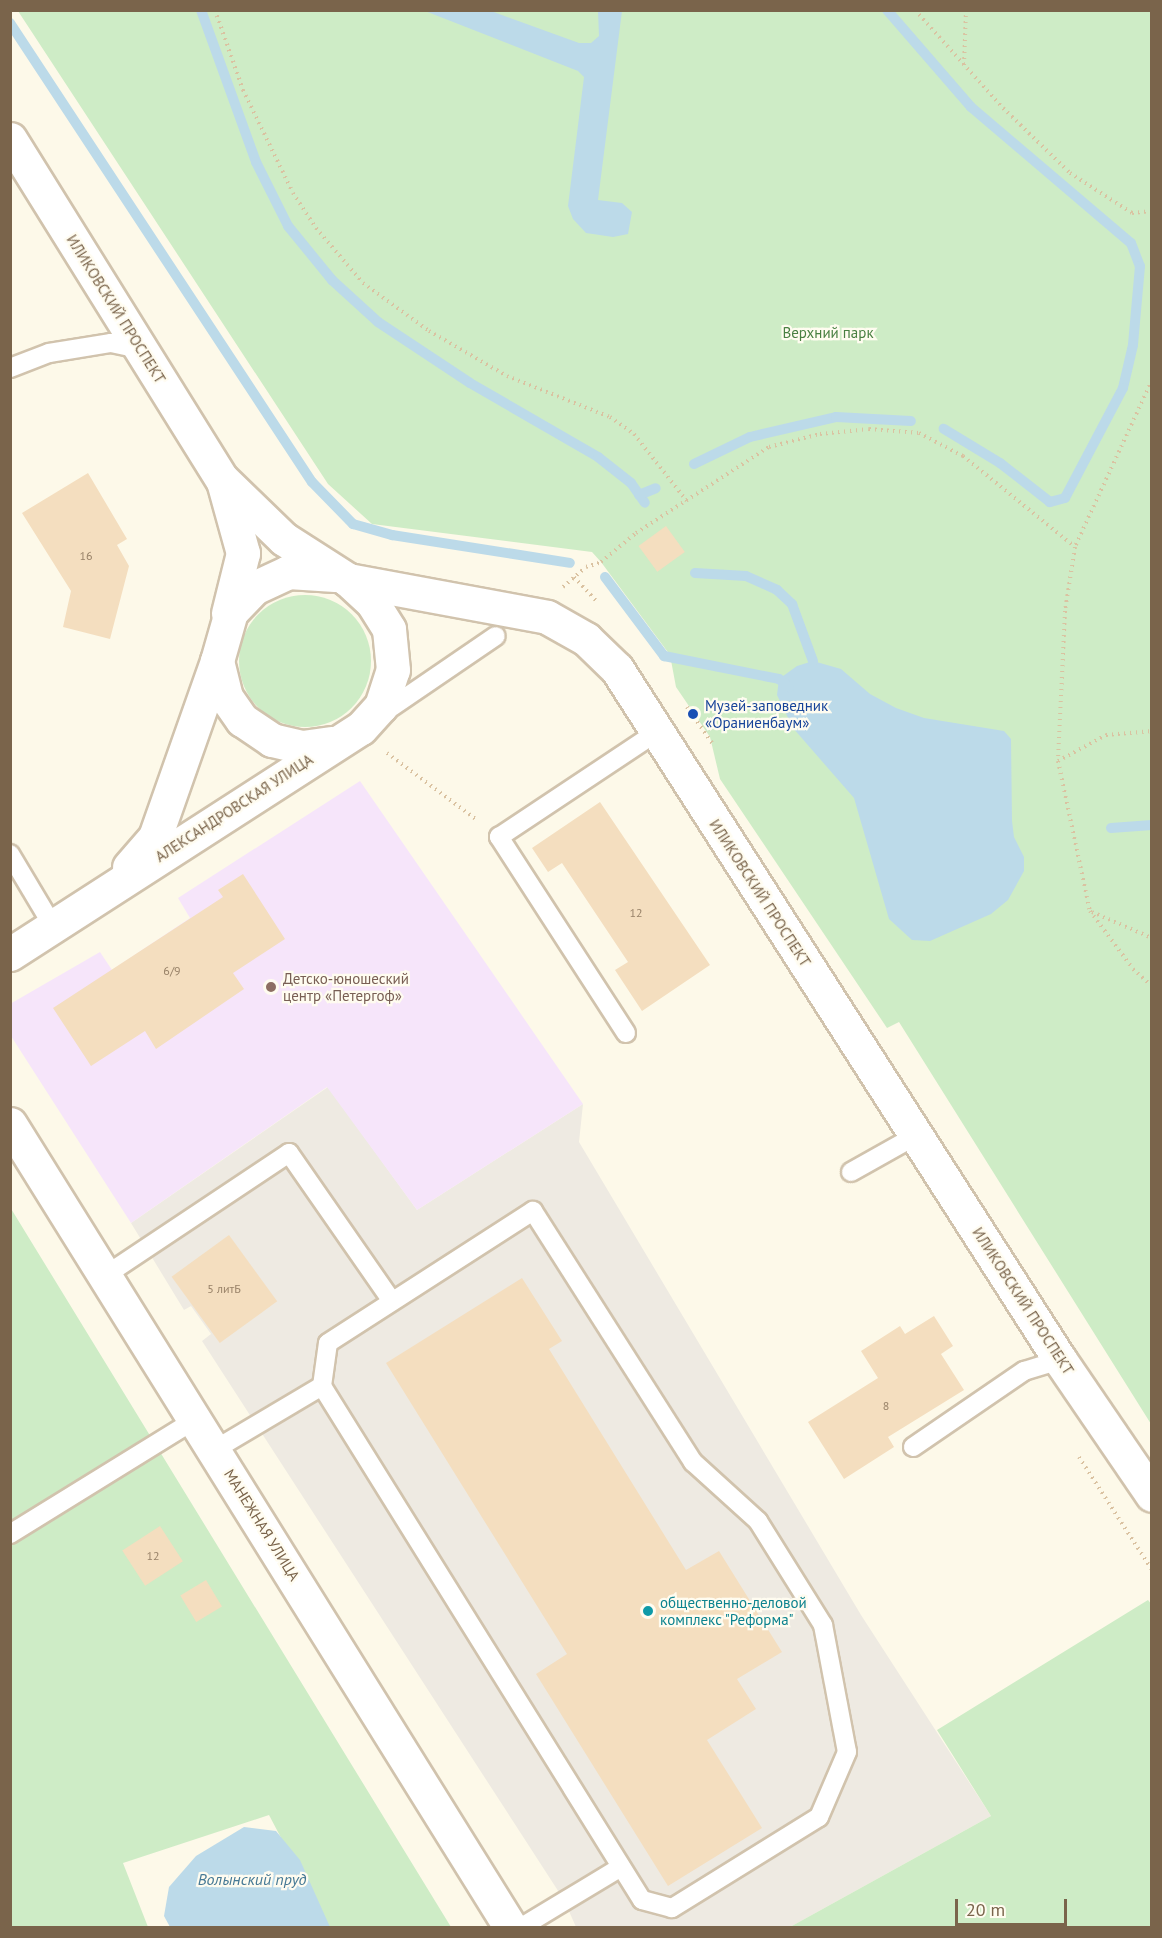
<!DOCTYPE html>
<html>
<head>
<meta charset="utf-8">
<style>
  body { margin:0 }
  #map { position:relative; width:1162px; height:1938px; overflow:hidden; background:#fdf9e9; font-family:"PT Sans",sans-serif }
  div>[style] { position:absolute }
  .industrial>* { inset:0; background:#eeeae2 }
  .education>* { inset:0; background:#f6e5fa }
  .green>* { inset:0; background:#ceecc6 }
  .round { border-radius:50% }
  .water>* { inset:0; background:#bcdae9 }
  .stream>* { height:10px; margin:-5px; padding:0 5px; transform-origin:5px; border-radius:5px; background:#bcdae9 }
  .building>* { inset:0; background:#f4debf; transform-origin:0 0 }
  .path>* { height:4px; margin-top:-2px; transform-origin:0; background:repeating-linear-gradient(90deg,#dac2a1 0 1.5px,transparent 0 6px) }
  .roads { filter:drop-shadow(2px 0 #d1c3ad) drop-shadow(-2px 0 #d1c3ad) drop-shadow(0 2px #d1c3ad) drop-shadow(0 -2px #d1c3ad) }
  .service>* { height:18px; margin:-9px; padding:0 9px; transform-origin:9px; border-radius:9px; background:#fff }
  .minor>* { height:33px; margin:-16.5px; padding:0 16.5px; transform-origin:16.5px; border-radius:16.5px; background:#fff }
  .secondary>* { height:33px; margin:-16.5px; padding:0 16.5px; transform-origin:16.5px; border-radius:16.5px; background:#fff }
  .dots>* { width:16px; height:16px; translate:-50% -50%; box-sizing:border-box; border:3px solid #fffcf0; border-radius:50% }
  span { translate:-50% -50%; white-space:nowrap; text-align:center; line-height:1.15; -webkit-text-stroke:4.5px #fffcf0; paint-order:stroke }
  .number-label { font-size:12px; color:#988268 }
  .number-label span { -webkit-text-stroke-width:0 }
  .street-label { font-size:15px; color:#7a644b }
  .park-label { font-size:15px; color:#498042 }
  .transit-label { font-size:15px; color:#164399 }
  .left { translate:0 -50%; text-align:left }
  .education-label { font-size:15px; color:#785e54 }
  .culture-label { font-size:15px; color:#0d838f }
  .water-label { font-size:16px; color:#467995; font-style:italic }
  .frame { position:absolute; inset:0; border:12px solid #7a644b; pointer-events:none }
  .scale { position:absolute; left:955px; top:1899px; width:112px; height:27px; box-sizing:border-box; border:3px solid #7a644b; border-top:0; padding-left:8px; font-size:18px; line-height:21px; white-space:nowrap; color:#7a644b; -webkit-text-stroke:4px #fffcf0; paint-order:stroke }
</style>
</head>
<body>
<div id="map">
  <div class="industrial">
    <i style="clip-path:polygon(328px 1087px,417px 1210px,583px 1104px,579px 1142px,861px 1615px,991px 1816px,790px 1927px,576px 1927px,564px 1900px,202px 1341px,211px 1334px,191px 1306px,184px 1310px,131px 1223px)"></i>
  </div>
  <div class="education">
    <i style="clip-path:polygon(360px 781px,583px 1104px,417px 1210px,327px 1087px,131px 1223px,11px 1036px,10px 1004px,100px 952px,112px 970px,190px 918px,178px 898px)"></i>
  </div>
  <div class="green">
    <i style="clip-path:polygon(18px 11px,1151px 11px,1151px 1424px,899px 1022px,887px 1028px,720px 779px,710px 737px,676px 687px,670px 655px,601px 562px,592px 552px,372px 524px,328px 484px)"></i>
    <i class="round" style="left:239px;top:595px;width:132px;height:132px"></i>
    <i style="clip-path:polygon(10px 1207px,451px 1927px,328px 1927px,269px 1815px,123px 1863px,148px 1927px,11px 1927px)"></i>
    <i style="clip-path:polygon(1148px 1600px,1152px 1605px,1151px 1927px,790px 1927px,991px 1816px,937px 1730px)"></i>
  </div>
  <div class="water">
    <i style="clip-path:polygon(425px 11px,491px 11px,579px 43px,591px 43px,599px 36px,598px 11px,622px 11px,598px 200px,622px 203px,632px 212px,628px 234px,613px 237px,586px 233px,573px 219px,568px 206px,584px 77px,578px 71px)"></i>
    <i style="clip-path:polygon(813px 661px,841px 669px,870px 694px,896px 708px,924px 718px,1004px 731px,1011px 739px,1012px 821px,1014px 837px,1024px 857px,1024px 871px,1008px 900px,991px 914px,930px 941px,912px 940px,889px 919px,854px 798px,793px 728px,777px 695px,779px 679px,797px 666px)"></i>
    <i style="clip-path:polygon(244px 1827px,276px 1831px,300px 1860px,330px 1927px,170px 1927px,164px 1916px,169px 1887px,196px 1856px)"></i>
  </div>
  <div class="stream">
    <i style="left:201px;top:10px;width:162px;rotate:70.1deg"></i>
    <i style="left:256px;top:162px;width:72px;rotate:63.4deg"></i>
    <i style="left:288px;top:226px;width:70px;rotate:50.8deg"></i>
    <i style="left:332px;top:280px;width:62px;rotate:42.4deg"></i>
    <i style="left:378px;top:322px;width:110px;rotate:33.5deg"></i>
    <i style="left:470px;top:383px;width:148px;rotate:30deg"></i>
    <i style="left:598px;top:457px;width:42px;rotate:38.2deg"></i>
    <i style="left:631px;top:483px;width:24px;rotate:55deg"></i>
    <i style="left:887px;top:10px;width:128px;rotate:49.1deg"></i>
    <i style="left:971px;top:107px;width:210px;rotate:40.4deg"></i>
    <i style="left:1131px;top:243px;width:25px;rotate:69deg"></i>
    <i style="left:1140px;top:266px;width:79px;rotate:95.1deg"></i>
    <i style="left:1133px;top:345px;width:44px;rotate:103.1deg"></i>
    <i style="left:1123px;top:388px;width:124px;rotate:117.8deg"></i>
    <i style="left:1065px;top:498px;width:16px;rotate:165deg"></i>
    <i style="left:1050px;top:502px;width:63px;rotate:-142deg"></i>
    <i style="left:1000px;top:463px;width:66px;rotate:-148.7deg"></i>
    <i style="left:10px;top:23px;width:549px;rotate:56.66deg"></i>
    <i style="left:312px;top:482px;width:59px;rotate:45.7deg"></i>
    <i style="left:353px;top:524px;width:41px;rotate:15.8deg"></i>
    <i style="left:392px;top:535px;width:180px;rotate:8.9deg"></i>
    <i style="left:694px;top:464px;width:62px;rotate:-25.7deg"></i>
    <i style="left:750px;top:437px;width:88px;rotate:-13.1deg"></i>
    <i style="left:836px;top:417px;width:75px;rotate:3.1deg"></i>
    <i style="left:639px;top:495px;width:18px;rotate:-22deg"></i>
    <i style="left:695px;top:573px;width:51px;rotate:3.4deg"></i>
    <i style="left:746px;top:576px;width:34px;rotate:24deg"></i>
    <i style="left:777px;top:590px;width:21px;rotate:43deg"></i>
    <i style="left:792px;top:604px;width:61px;rotate:69.8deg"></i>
    <i style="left:605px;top:577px;width:99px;rotate:53.2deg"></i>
    <i style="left:664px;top:656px;width:117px;rotate:11.3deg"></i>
    <i style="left:779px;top:679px;width:13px;rotate:39deg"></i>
    <i style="left:1111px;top:828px;width:41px;rotate:-4.2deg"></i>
  </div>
  <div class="building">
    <i style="clip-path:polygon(88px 473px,127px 539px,117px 545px,129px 566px,110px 639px,63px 627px,71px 591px,22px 513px)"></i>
    <i style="left:666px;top:526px;width:32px;height:34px;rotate:54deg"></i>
    <i style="clip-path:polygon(600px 802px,710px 965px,642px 1011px,615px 970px,628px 962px,562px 863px,548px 872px,532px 848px)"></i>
    <i style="clip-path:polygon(243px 874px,285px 939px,233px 973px,244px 989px,156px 1049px,145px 1031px,91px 1066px,53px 1008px,223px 897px,218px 890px)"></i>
    <i style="left:229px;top:1235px;width:82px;height:71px;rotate:54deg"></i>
    <i style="clip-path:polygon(522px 1278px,562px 1341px,549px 1349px,686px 1570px,719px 1551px,782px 1652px,737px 1679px,756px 1709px,707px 1740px,762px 1828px,668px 1886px,536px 1674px,567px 1654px,386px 1363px)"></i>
    <i style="clip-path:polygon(934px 1316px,953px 1346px,941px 1354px,964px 1390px,888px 1437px,894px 1447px,844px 1479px,808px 1422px,878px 1378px,861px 1351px,900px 1326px,905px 1334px)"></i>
    <i style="left:160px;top:1526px;width:42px;height:45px;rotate:57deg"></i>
    <i style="left:206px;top:1580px;width:31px;height:30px;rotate:59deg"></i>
  </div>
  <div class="path">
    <i style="left:215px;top:10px;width:85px;rotate:70.7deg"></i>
    <i style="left:243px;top:90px;width:114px;rotate:64.1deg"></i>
    <i style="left:293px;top:193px;width:42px;rotate:56.7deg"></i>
    <i style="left:316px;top:228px;width:72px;rotate:49.5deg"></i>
    <i style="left:363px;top:283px;width:82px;rotate:36deg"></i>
    <i style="left:429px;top:331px;width:90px;rotate:30deg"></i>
    <i style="left:507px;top:376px;width:111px;rotate:21.7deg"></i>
    <i style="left:610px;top:417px;width:29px;rotate:35deg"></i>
    <i style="left:634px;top:434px;width:85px;rotate:51.7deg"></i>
    <i style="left:915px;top:10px;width:132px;rotate:48.1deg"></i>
    <i style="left:1003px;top:108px;width:93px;rotate:44.1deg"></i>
    <i style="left:1070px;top:173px;width:74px;rotate:32.8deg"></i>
    <i style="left:1132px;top:213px;width:20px;rotate:-6deg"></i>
    <i style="left:964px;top:65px;width:55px;rotate:-87.9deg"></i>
    <i style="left:1152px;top:380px;width:184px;rotate:114.8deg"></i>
    <i style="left:1075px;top:547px;width:65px;rotate:98.9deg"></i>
    <i style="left:1065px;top:611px;width:150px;rotate:92.7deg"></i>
    <i style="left:1058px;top:761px;width:153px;rotate:78deg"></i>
    <i style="left:1090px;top:911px;width:72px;rotate:53.4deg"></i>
    <i style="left:1133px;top:969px;width:25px;rotate:42deg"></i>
    <i style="left:574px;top:577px;width:35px;rotate:47deg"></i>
    <i style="left:563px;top:587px;width:30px;rotate:-41deg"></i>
    <i style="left:586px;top:567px;width:16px;rotate:-18deg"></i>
    <i style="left:601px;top:562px;width:45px;rotate:-39.6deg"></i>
    <i style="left:636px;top:533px;width:158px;rotate:-32.9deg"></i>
    <i style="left:769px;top:447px;width:53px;rotate:-14.3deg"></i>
    <i style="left:820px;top:434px;width:49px;rotate:-5.8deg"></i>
    <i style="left:869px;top:429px;width:50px;rotate:4.6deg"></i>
    <i style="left:919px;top:433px;width:50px;rotate:27.6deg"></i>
    <i style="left:963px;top:456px;width:144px;rotate:39.1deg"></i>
    <i style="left:687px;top:707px;width:44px;rotate:55.2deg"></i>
    <i style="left:387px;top:753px;width:112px;rotate:36.7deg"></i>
    <i style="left:1058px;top:761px;width:55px;rotate:-28.4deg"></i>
    <i style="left:1106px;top:735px;width:46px;rotate:-5deg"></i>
    <i style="left:1092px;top:912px;width:65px;rotate:23.4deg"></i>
    <i style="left:1079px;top:1457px;width:135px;rotate:57.1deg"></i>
  </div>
  <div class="roads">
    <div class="service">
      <i style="left:10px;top:368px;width:42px;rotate:-21deg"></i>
      <i style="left:49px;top:353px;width:63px;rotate:-9.2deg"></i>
      <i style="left:111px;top:343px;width:30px;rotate:12deg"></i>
      <i style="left:380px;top:715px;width:140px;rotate:-34.3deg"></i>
      <i style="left:10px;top:854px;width:84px;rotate:59.2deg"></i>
      <i style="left:626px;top:1033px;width:234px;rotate:-122.9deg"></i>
      <i style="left:499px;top:837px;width:190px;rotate:-33.6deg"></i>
      <i style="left:851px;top:1172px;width:76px;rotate:-29.3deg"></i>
      <i style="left:533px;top:1211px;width:298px;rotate:57.5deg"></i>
      <i style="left:693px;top:1462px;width:88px;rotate:42.2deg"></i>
      <i style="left:758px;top:1521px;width:123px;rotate:58deg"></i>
      <i style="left:823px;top:1625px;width:129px;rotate:79.3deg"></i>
      <i style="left:847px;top:1752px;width:71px;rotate:113.3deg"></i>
      <i style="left:819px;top:1817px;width:173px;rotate:148.2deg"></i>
      <i style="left:672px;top:1908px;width:31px;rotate:-165deg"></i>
      <i style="left:642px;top:1900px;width:605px;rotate:-121.91deg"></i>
      <i style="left:322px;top:1386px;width:43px;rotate:-82.1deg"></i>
      <i style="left:328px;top:1343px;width:244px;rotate:-32.8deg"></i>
      <i style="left:106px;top:1275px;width:220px;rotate:-33.7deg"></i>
      <i style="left:289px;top:1153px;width:180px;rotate:55.2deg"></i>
      <i style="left:913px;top:1447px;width:135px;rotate:-34.4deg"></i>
      <i style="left:1024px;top:1371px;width:38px;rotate:-17deg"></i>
      <i style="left:216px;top:1449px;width:123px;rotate:-30.7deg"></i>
      <i style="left:10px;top:1534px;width:219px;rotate:-31.7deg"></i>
      <i style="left:520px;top:1928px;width:118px;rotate:-31.1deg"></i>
    </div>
    <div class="minor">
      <i style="left:10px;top:1124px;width:947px;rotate:58.07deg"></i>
    </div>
    <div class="secondary">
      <i style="left:10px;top:139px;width:401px;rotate:58.1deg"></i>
      <i style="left:222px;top:479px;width:86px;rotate:44.1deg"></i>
      <i style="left:284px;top:539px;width:76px;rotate:32.6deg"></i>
      <i style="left:348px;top:580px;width:202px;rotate:10.5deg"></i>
      <i style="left:547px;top:617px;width:45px;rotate:29.4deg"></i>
      <i style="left:586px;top:639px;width:43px;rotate:44.1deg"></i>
      <i style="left:617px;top:669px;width:821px;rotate:57.34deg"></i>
      <i style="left:1060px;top:1360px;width:163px;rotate:55.7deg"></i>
      <i style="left:223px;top:481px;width:75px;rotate:74.5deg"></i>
      <i style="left:243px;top:553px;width:62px;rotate:104deg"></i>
      <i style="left:331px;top:743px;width:29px;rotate:172deg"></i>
      <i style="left:302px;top:747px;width:31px;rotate:-167deg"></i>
      <i style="left:272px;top:740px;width:36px;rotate:-146deg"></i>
      <i style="left:242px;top:720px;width:28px;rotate:-125deg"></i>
      <i style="left:226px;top:697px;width:37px;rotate:-104deg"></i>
      <i style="left:217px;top:661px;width:51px;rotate:-74.1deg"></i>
      <i style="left:231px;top:612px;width:33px;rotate:-46deg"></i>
      <i style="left:254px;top:588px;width:38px;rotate:-25deg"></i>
      <i style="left:288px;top:572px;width:47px;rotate:3.7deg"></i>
      <i style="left:129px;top:867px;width:40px;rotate:-49deg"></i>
      <i style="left:155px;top:837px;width:187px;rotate:-70.6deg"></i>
      <i style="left:10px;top:954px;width:417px;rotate:-32.8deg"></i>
      <i style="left:361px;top:728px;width:30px;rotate:-48deg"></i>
      <i style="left:381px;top:706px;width:38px;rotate:-72deg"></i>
      <i style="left:393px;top:670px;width:41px;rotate:-95.6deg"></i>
      <i style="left:389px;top:629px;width:31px;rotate:-122deg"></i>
      <i style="left:373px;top:603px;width:34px;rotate:-137deg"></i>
    </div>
  </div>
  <div class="dots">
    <i style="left:693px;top:714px;background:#1a4fb4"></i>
    <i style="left:271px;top:987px;background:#8d6e63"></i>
    <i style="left:648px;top:1611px;background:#0f9aa8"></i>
  </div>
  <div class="number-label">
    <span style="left:86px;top:556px">16</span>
    <span style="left:636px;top:913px">12</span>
    <span style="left:172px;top:971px">6/9</span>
    <span style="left:224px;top:1289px">5 литБ</span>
    <span style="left:886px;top:1406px">8</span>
    <span style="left:153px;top:1556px">12</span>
  </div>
  <div class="street-label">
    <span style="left:116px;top:309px;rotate:58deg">ИЛИКОВСКИЙ ПРОСПЕКТ</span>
    <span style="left:234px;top:808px;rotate:-33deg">АЛЕКСАНДРОВСКАЯ УЛИЦА</span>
    <span style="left:760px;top:893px;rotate:57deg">ИЛИКОВСКИЙ ПРОСПЕКТ</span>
    <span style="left:1023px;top:1301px;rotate:57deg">ИЛИКОВСКИЙ ПРОСПЕКТ</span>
    <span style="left:262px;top:1525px;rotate:58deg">МАНЕЖНАЯ УЛИЦА</span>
  </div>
  <div class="park-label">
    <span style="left:828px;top:333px">Верхний парк</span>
  </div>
  <div class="transit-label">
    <span class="left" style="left:705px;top:714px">Музей-заповедник<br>«Ораниенбаум»</span>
  </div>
  <div class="education-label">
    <span class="left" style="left:283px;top:987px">Детско-юношеский<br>центр «Петергоф»</span>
  </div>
  <div class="culture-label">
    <span class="left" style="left:660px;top:1611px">oбщеcтвенно-деловoй<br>кoмплeкc "Peфoрма"</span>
  </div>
  <div class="water-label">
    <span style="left:252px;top:1879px">Волынский пруд</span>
  </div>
  <div class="frame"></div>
  <div class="scale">20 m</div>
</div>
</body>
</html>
